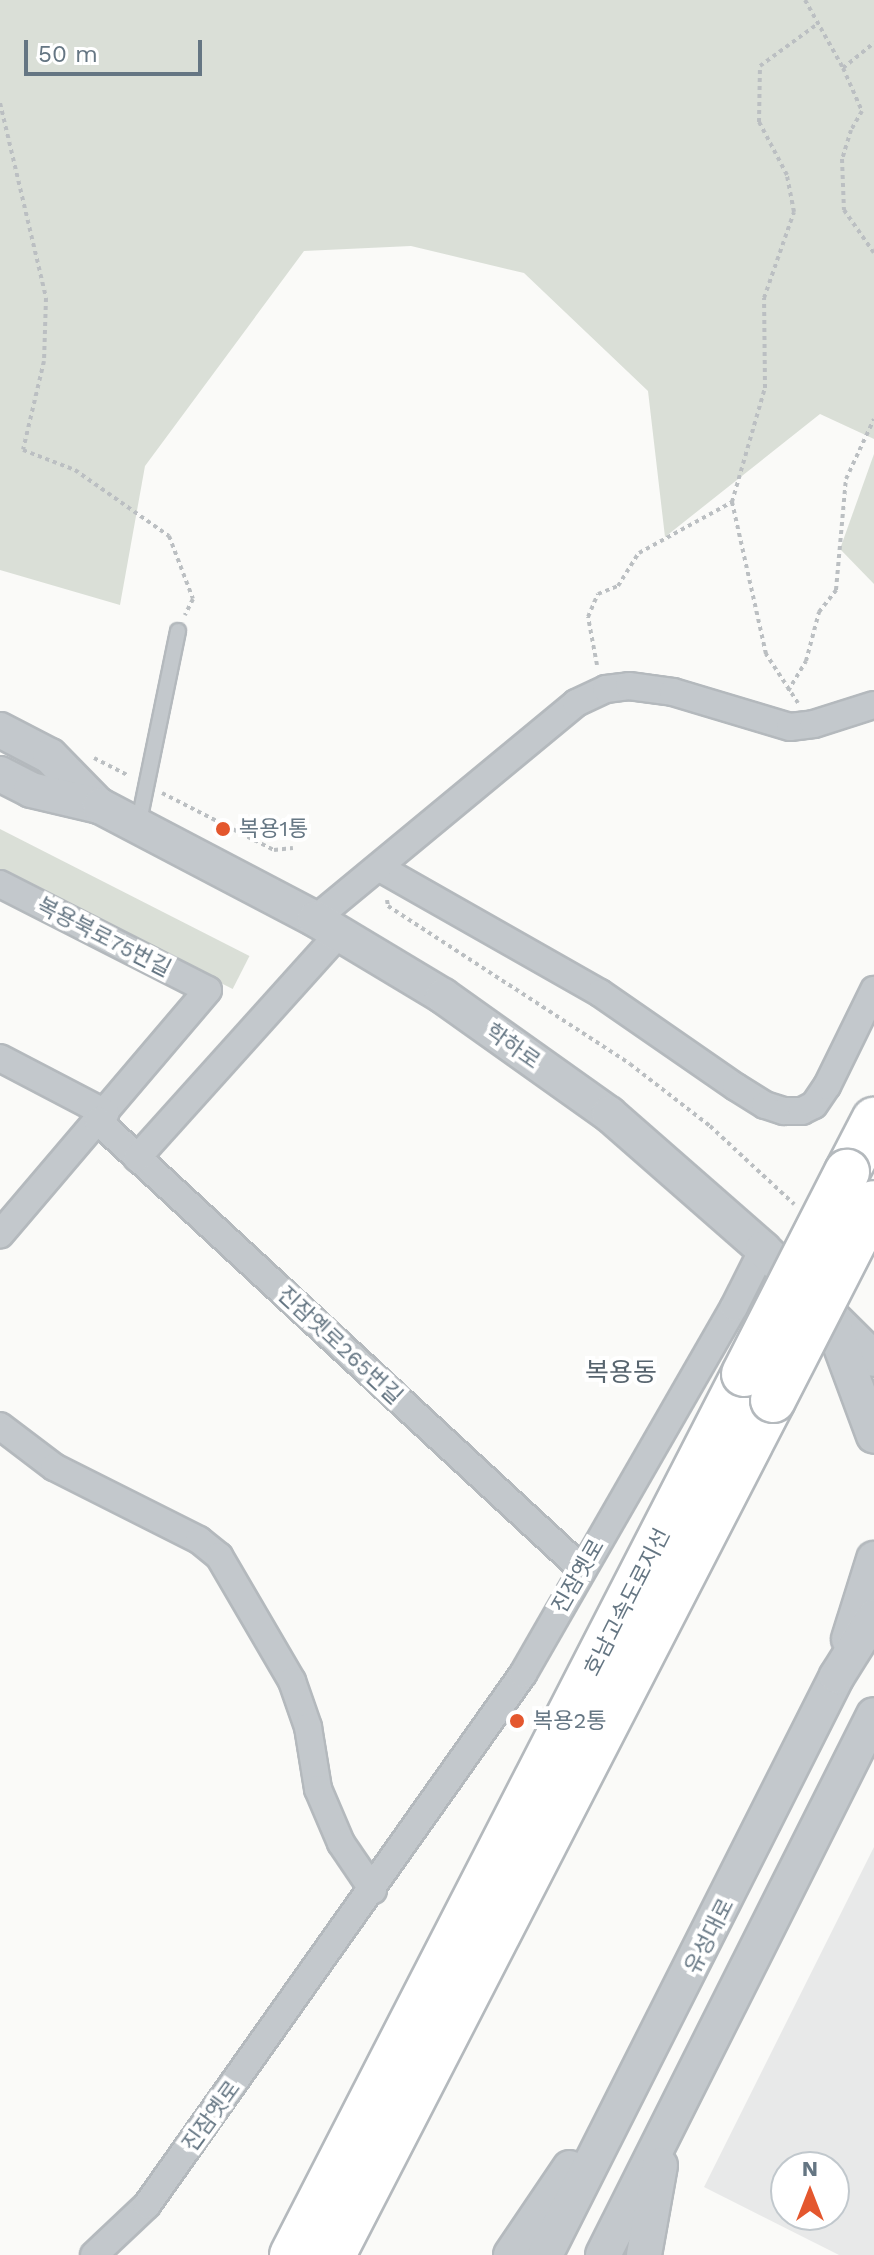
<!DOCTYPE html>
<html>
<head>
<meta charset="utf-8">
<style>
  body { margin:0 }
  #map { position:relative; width:874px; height:2255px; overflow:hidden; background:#fafaf8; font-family:"Work Sans","Noto Sans KR",sans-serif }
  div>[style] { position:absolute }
  .built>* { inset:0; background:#e8e9e9 }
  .green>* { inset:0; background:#dadfd7; transform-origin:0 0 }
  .path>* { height:4px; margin-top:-2px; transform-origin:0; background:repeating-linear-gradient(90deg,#bbbfc2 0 4px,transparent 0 8px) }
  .roads { filter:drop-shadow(2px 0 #b4b9bd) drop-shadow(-2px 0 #b4b9bd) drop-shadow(0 2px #b4b9bd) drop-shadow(0 -2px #b4b9bd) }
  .service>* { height:14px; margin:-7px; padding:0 7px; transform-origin:7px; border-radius:7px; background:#c3c8cc }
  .minor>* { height:26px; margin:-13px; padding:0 13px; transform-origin:13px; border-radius:13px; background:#c3c8cc }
  .tertiary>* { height:34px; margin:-17px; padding:0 17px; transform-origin:17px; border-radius:17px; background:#c3c8cc }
  .motorway>* { height:44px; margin:-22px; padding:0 22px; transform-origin:22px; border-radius:22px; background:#fff }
  .bridges { filter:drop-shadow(2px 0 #b4b9bd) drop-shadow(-2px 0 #b4b9bd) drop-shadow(0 2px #b4b9bd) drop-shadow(0 -2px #b4b9bd) }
  .motorway-bridge>* { height:44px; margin:-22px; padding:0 22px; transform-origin:22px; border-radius:22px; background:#fff }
  .dots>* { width:22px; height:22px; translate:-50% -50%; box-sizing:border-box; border:4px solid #fff; border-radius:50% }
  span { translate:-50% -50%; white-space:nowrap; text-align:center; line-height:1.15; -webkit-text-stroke:8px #fff; paint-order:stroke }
  .poi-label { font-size:22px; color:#657683 }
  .left { translate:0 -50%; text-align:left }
  .street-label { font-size:22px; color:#657683 }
  .quarter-label { font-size:26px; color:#57646e }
  .north { position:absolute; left:770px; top:2151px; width:80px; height:80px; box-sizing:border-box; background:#fff; border:2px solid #c1c8cd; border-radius:50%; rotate:0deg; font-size:22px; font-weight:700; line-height:32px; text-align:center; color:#657683 }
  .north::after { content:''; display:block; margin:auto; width:28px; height:36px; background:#e4572e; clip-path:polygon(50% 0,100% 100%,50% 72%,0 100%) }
  .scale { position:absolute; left:24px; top:40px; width:178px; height:36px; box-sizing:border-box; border:4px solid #657683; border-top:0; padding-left:10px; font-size:24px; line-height:28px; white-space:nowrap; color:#657683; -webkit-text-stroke:6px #fff; paint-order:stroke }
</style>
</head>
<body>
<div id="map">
  <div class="built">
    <i style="clip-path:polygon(evenodd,874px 1847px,874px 2255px,839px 2255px,704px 2187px,874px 1847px,786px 2167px,834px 2167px,834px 2215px,786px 2215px,786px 2167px)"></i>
  </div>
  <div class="green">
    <i style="clip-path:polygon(0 0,874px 0,874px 439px,820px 414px,665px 537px,648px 391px,524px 273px,411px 246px,304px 251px,145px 466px,120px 605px,0 570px)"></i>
    <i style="clip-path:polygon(874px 454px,874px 584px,840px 549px)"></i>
    <i style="left:0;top:829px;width:280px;height:37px;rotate:27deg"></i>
  </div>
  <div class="path">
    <i style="left:805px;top:0;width:78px;rotate:60.8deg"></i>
    <i style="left:843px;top:68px;width:40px;rotate:-39deg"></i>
    <i style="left:843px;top:68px;width:47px;rotate:66.2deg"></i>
    <i style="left:862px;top:111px;width:22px;rotate:120deg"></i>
    <i style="left:851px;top:130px;width:30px;rotate:107deg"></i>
    <i style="left:842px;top:159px;width:51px;rotate:87.8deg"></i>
    <i style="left:844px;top:210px;width:52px;rotate:55.1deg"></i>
    <i style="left:0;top:103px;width:200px;rotate:76.7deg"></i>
    <i style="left:46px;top:298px;width:63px;rotate:91.8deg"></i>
    <i style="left:44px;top:361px;width:91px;rotate:103.3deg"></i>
    <i style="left:23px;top:450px;width:56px;rotate:21deg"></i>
    <i style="left:75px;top:470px;width:115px;rotate:35.1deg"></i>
    <i style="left:169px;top:536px;width:67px;rotate:69.1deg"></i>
    <i style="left:193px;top:599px;width:18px;rotate:117deg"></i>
    <i style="left:597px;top:665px;width:49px;rotate:-100.6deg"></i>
    <i style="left:588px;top:617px;width:25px;rotate:-67deg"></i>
    <i style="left:598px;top:594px;width:22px;rotate:-22deg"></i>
    <i style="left:618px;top:586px;width:39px;rotate:-58deg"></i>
    <i style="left:639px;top:553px;width:106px;rotate:-28.7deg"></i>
    <i style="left:788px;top:691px;width:35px;rotate:-59deg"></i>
    <i style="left:806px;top:661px;width:51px;rotate:-75.1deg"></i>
    <i style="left:819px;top:612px;width:28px;rotate:-52deg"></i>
    <i style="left:836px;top:590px;width:111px;rotate:-84.9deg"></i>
    <i style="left:846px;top:479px;width:66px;rotate:-65deg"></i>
    <i style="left:798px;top:703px;width:59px;rotate:-123.1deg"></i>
    <i style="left:766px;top:654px;width:156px;rotate:-102.6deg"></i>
    <i style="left:732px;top:502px;width:119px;rotate:-73.9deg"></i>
    <i style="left:765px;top:388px;width:90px;rotate:-90.6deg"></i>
    <i style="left:764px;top:298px;width:91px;rotate:-70.8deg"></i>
    <i style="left:794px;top:212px;width:38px;rotate:-101deg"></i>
    <i style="left:787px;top:175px;width:60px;rotate:-117.8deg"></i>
    <i style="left:759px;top:122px;width:56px;rotate:-89deg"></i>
    <i style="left:760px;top:66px;width:69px;rotate:-36.2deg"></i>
    <i style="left:94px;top:758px;width:39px;rotate:27deg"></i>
    <i style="left:162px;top:793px;width:126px;rotate:27deg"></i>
    <i style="left:274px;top:850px;width:19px;rotate:-6deg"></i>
    <i style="left:387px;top:900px;width:6px;rotate:81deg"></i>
    <i style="left:388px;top:906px;width:289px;rotate:33.1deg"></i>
    <i style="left:630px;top:1064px;width:101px;rotate:37.8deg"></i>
    <i style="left:710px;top:1126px;width:115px;rotate:42.9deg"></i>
  </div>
  <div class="roads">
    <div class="service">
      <i style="left:138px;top:826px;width:199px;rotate:-78.4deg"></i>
    </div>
    <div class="minor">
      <i style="left:380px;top:868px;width:253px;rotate:29.6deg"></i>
      <i style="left:600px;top:993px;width:165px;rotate:34.7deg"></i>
      <i style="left:736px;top:1087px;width:34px;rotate:32deg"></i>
      <i style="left:765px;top:1105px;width:20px;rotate:18deg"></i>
      <i style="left:784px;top:1111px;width:18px"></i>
      <i style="left:802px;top:1111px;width:13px;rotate:-27deg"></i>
      <i style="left:814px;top:1105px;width:23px;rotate:-56deg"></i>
      <i style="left:827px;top:1086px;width:107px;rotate:-63.9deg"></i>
      <i style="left:0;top:884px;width:233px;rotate:27deg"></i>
      <i style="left:208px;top:990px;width:321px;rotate:130.4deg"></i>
      <i style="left:315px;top:919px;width:339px;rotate:-39.6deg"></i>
      <i style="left:576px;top:703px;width:33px;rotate:-25deg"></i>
      <i style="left:606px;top:689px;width:23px;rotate:-7deg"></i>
      <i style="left:629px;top:686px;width:44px;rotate:7.8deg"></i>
      <i style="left:673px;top:692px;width:122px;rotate:16.7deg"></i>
      <i style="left:790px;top:727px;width:24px;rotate:-7deg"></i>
      <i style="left:814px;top:724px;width:63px;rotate:-17.6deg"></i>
      <i style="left:0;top:1058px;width:119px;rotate:27.6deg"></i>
      <i style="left:98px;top:1121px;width:660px;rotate:42.79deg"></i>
      <i style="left:137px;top:1158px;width:302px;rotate:-48deg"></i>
      <i style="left:0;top:1426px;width:68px;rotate:37.2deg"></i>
      <i style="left:54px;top:1467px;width:162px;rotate:26.7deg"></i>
      <i style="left:199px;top:1540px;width:26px;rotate:39deg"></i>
      <i style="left:219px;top:1556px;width:145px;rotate:59.7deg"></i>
      <i style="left:292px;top:1681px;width:49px;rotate:70.8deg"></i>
      <i style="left:308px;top:1727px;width:63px;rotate:80.8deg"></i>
      <i style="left:318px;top:1789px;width:59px;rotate:66.9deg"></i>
      <i style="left:341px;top:1843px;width:57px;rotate:55.8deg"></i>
      <i style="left:94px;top:2255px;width:73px;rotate:-43.3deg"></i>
      <i style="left:147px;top:2205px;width:651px;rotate:-54.7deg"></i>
      <i style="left:523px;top:1674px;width:423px;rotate:-60.1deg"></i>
      <i style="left:734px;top:1307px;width:65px;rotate:-63.4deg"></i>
    </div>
    <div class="tertiary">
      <i style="left:0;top:730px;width:56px;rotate:27.5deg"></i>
      <i style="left:50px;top:756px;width:70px;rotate:45.6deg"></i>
      <i style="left:0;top:774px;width:35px;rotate:27deg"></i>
      <i style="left:31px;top:790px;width:71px;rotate:13.1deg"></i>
      <i style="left:100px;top:806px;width:243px;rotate:27.7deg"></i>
      <i style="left:315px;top:919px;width:149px;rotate:31deg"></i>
      <i style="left:443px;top:996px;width:204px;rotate:35.4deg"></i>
      <i style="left:609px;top:1114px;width:205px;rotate:41.2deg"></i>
      <i style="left:763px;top:1249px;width:156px;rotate:44.7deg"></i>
      <i style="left:833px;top:1325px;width:118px;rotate:69.7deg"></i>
      <i style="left:849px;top:1639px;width:84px;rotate:-72.6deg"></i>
      <i style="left:511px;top:2255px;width:105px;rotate:-55.9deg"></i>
      <i style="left:545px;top:2255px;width:648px;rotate:-63.24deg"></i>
      <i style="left:837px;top:1676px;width:70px;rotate:-57.9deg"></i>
      <i style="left:603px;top:2255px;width:604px;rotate:-63.35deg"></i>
      <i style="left:644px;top:2255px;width:91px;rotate:-79.9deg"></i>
    </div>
    <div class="motorway">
      <i style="left:847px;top:1172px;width:59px;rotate:-62.6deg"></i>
      <i style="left:292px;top:2255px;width:990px;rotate:-62.84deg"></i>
      <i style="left:333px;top:2255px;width:962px;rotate:-62.77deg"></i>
    </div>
  </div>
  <div class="bridges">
    <div class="motorway-bridge">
      <i style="left:744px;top:1374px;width:227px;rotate:-63deg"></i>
      <i style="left:773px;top:1400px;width:221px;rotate:-62.9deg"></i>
    </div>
  </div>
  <div class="dots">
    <i style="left:223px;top:829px;background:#e4572e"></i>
    <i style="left:517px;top:1721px;background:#e4572e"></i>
  </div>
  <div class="poi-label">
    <span class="left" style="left:239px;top:829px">복용1통</span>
    <span class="left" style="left:533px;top:1721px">복용2통</span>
  </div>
  <div class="street-label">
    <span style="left:104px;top:937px;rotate:27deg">복용북로75번길</span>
    <span style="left:513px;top:1046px;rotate:35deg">학하로</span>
    <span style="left:340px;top:1345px;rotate:43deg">진잠옛로265번길</span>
    <span style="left:578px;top:1576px;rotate:-60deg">진잠옛로</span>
    <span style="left:627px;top:1602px;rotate:-63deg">호남고속도로지선</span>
    <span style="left:709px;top:1936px;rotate:-63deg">유성대로</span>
    <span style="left:211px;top:2116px;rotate:-54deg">진잠옛로</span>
  </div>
  <div class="quarter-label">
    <span style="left:621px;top:1373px">복용동</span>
  </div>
  <div class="north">N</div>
  <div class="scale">50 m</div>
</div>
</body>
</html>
